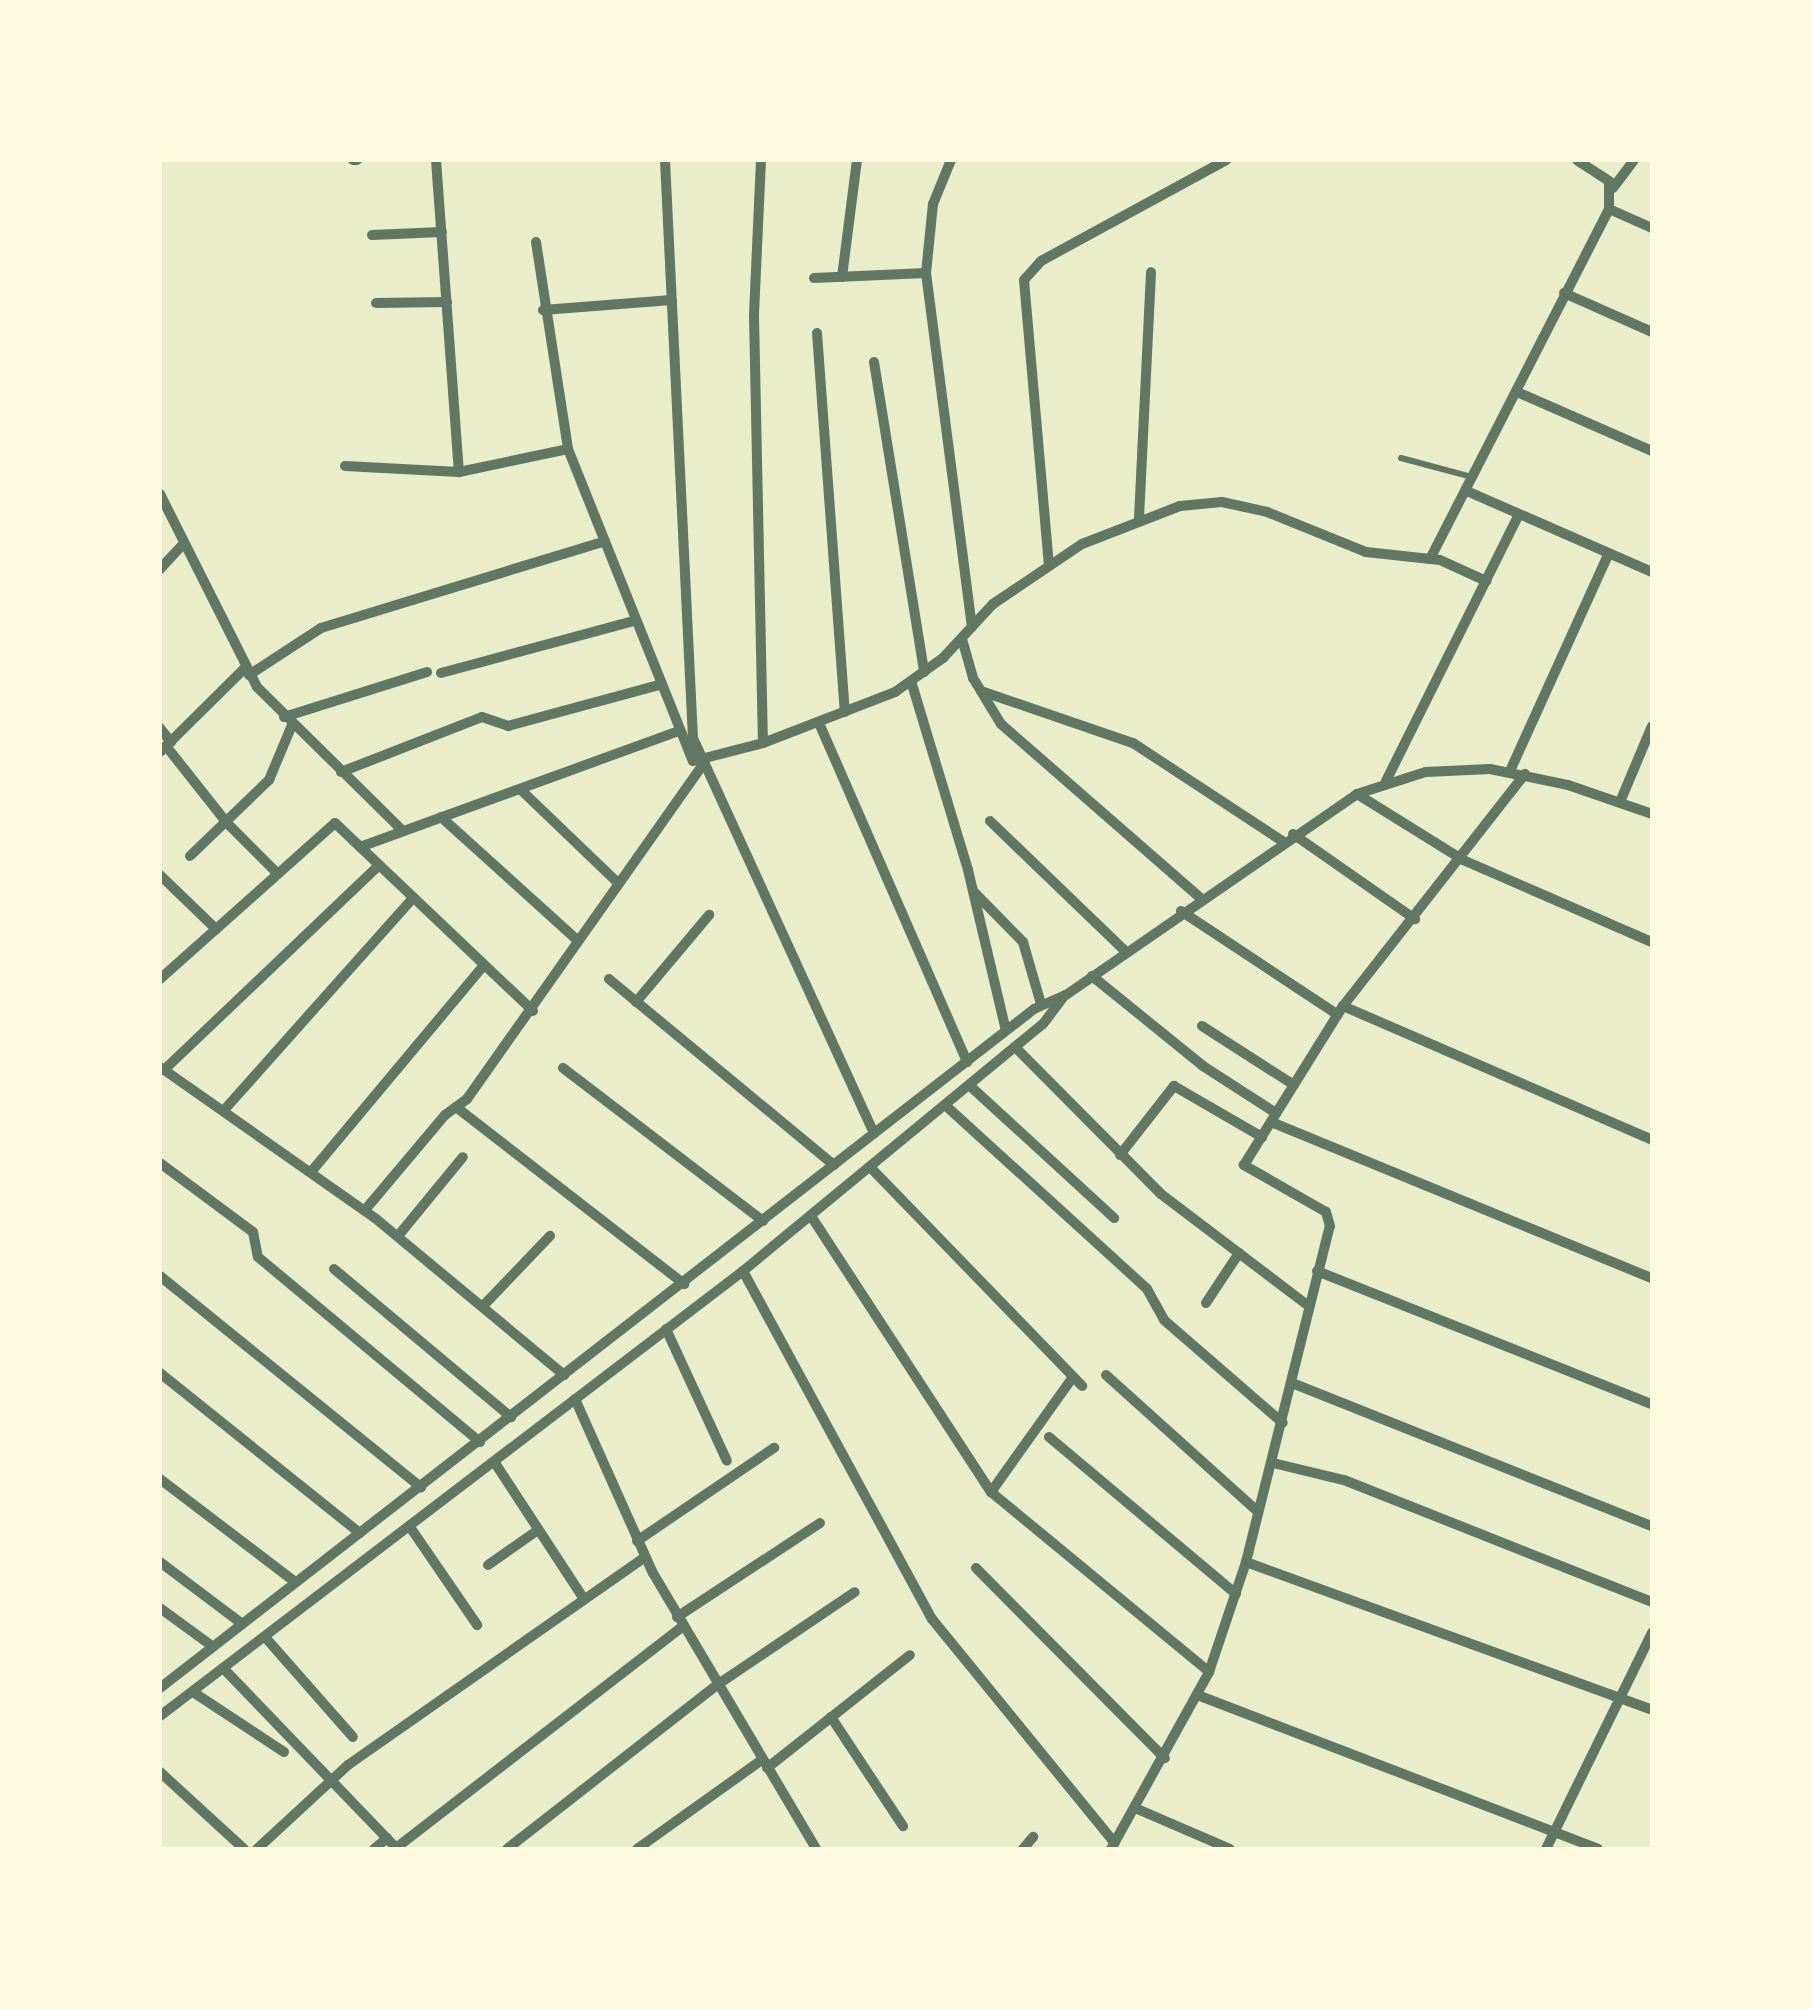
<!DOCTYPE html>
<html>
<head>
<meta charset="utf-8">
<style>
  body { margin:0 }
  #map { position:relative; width:1812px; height:2009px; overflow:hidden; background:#e9edc9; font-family:"Roboto Serif",serif }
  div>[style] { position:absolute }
  .service>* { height:6px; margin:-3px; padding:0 3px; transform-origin:3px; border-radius:3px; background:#617663 }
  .minor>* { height:10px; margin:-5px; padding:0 5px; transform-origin:5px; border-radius:5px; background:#617663 }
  span { translate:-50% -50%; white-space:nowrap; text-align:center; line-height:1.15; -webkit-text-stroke:10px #fefae0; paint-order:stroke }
  .frame { position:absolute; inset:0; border:162px solid #fefae0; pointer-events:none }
</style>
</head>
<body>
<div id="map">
  <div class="service">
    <i style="left:1401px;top:458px;width:73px;rotate:15deg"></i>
  </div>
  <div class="minor">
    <i style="left:353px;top:160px;width:4px"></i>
    <i style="left:436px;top:160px;width:313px;rotate:85.8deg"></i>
    <i style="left:665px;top:160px;width:579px;rotate:87.23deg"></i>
    <i style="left:693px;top:738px;width:435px;rotate:65.4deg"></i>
    <i style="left:761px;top:160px;width:156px;rotate:92.6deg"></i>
    <i style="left:754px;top:316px;width:427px;rotate:88.8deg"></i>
    <i style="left:951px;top:160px;width:48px;rotate:112.2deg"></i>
    <i style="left:933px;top:204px;width:69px;rotate:95.8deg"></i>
    <i style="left:926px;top:273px;width:357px;rotate:82.6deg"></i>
    <i style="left:1613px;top:188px;width:35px;rotate:-53deg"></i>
    <i style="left:1609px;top:209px;width:47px;rotate:23.8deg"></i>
    <i style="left:372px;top:235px;width:70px;rotate:-2.5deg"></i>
    <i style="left:536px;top:242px;width:209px;rotate:81.2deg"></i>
    <i style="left:568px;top:449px;width:336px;rotate:68.2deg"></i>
    <i style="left:693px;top:761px;width:72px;rotate:-14.4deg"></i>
    <i style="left:763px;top:743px;width:142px;rotate:-21.1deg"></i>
    <i style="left:895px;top:692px;width:59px;rotate:-35.3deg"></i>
    <i style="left:943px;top:658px;width:74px;rotate:-47.2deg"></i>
    <i style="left:993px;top:604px;width:107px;rotate:-34deg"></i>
    <i style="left:1082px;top:544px;width:105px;rotate:-21.2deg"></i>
    <i style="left:1180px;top:506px;width:42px;rotate:-5.4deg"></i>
    <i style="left:1222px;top:502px;width:46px;rotate:12.5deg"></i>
    <i style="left:1267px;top:512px;width:107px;rotate:22deg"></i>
    <i style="left:1366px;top:552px;width:74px;rotate:6.2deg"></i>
    <i style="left:1440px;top:560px;width:51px;rotate:24.5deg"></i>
    <i style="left:842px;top:277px;width:118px;rotate:-82.7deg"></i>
    <i style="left:814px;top:278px;width:112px;rotate:-2.6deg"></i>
    <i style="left:1564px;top:293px;width:96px;rotate:23.9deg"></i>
    <i style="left:376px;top:303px;width:71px;rotate:-0.8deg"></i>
    <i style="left:543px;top:310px;width:129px;rotate:-4.4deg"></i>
    <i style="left:817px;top:333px;width:380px;rotate:85.8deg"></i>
    <i style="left:874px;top:362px;width:314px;rotate:80.8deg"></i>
    <i style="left:1517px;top:392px;width:147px;rotate:23.6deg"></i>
    <i style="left:345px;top:466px;width:114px;rotate:3deg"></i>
    <i style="left:459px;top:472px;width:111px;rotate:-11.9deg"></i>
    <i style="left:1469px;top:492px;width:200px;rotate:23.6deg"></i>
    <i style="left:160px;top:494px;width:216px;rotate:63.3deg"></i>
    <i style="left:257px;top:687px;width:205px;rotate:44.6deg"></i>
    <i style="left:1139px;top:518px;width:246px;rotate:-87.2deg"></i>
    <i style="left:1430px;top:559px;width:393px;rotate:-62.9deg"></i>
    <i style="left:1609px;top:209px;width:28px;rotate:-90deg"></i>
    <i style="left:1609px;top:181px;width:38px;rotate:-147deg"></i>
    <i style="left:1049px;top:566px;width:287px;rotate:-95deg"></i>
    <i style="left:1024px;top:280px;width:25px;rotate:-48deg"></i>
    <i style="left:1041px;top:261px;width:211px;rotate:-28.6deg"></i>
    <i style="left:160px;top:569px;width:35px;rotate:-47deg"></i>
    <i style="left:962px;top:639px;width:41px;rotate:74.2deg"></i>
    <i style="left:973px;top:678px;width:54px;rotate:58.7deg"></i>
    <i style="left:1001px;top:724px;width:263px;rotate:41.1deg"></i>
    <i style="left:441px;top:673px;width:200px;rotate:-15.1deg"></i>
    <i style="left:249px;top:675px;width:86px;rotate:-33.1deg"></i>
    <i style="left:321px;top:628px;width:297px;rotate:-17deg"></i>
    <i style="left:911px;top:681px;width:197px;rotate:73.2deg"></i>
    <i style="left:968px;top:870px;width:165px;rotate:76.7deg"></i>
    <i style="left:981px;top:691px;width:161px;rotate:18.9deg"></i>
    <i style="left:1133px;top:743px;width:178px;rotate:33.3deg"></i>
    <i style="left:284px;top:717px;width:150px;rotate:-17.5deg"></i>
    <i style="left:819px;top:723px;width:370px;rotate:66.4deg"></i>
    <i style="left:160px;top:728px;width:18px;rotate:52deg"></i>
    <i style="left:166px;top:746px;width:98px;rotate:51.6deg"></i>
    <i style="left:227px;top:823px;width:72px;rotate:45deg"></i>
    <i style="left:160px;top:752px;width:120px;rotate:-44.7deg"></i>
    <i style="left:1510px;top:771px;width:239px;rotate:-65.6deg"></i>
    <i style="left:341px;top:772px;width:151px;rotate:-21.3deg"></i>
    <i style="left:482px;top:717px;width:28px;rotate:19deg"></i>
    <i style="left:508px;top:726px;width:156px;rotate:-15.2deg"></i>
    <i style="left:1386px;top:781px;width:298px;rotate:-63.5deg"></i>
    <i style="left:520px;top:789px;width:134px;rotate:43.8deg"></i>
    <i style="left:1357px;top:794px;width:125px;rotate:31.9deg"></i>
    <i style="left:1463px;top:860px;width:206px;rotate:23.5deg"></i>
    <i style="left:1620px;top:802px;width:82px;rotate:-67.2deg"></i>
    <i style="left:441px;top:817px;width:182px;rotate:42.1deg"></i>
    <i style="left:990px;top:821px;width:187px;rotate:43.9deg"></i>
    <i style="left:1293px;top:834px;width:149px;rotate:34.9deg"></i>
    <i style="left:360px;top:847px;width:338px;rotate:-20deg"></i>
    <i style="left:190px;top:856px;width:110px;rotate:-43.9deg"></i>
    <i style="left:269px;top:780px;width:60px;rotate:-67.3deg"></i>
    <i style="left:160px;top:875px;width:78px;rotate:44deg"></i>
    <i style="left:975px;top:893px;width:69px;rotate:45.6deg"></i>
    <i style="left:1023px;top:942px;width:65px;rotate:73.8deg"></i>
    <i style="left:1181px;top:911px;width:188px;rotate:33.5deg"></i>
    <i style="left:1092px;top:976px;width:143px;rotate:39deg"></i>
    <i style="left:1203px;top:1066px;width:87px;rotate:32.8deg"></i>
    <i style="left:160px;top:979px;width:234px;rotate:-41.7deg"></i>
    <i style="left:335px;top:823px;width:273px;rotate:43.5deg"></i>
    <i style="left:609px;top:979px;width:292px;rotate:39.6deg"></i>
    <i style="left:636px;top:1002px;width:114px;rotate:-50deg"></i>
    <i style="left:1343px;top:1006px;width:337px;rotate:23.4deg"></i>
    <i style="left:1202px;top:1026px;width:109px;rotate:32.7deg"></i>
    <i style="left:1015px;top:1047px;width:207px;rotate:45.2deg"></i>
    <i style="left:1161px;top:1194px;width:183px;rotate:37.2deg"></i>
    <i style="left:160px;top:1067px;width:263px;rotate:35.1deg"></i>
    <i style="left:375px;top:1218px;width:246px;rotate:39.7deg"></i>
    <i style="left:563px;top:1068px;width:252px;rotate:37.4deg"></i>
    <i style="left:164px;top:1070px;width:297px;rotate:-43.6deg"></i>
    <i style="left:969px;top:1085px;width:197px;rotate:42.5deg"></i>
    <i style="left:945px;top:1105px;width:273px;rotate:42.3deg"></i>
    <i style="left:1147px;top:1289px;width:35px;rotate:61deg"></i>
    <i style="left:1164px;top:1320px;width:157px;rotate:40.9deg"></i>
    <i style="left:456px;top:1107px;width:289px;rotate:37.8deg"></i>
    <i style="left:225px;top:1109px;width:283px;rotate:-48.3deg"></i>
    <i style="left:1271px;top:1122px;width:412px;rotate:22.3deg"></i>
    <i style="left:1120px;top:1155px;width:88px;rotate:-52deg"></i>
    <i style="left:1174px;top:1086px;width:102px;rotate:30.1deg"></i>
    <i style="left:160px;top:1163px;width:116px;rotate:36.6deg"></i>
    <i style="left:253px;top:1232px;width:25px;rotate:79deg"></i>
    <i style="left:258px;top:1257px;width:289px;rotate:39.8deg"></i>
    <i style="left:870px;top:1167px;width:305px;rotate:45.9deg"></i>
    <i style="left:311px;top:1172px;width:270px;rotate:-50.1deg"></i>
    <i style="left:365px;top:1210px;width:124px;rotate:-49.9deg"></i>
    <i style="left:445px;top:1115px;width:27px;rotate:-36deg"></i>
    <i style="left:467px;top:1099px;width:408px;rotate:-54.8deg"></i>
    <i style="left:811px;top:1216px;width:330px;rotate:56.9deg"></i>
    <i style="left:991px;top:1492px;width:283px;rotate:39.5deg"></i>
    <i style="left:398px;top:1236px;width:102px;rotate:-50.6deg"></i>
    <i style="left:334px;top:1269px;width:231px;rotate:39.9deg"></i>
    <i style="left:743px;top:1271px;width:396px;rotate:61.5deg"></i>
    <i style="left:932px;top:1619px;width:289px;rotate:50.8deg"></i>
    <i style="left:1317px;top:1271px;width:360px;rotate:21.7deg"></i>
    <i style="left:160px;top:1276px;width:336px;rotate:39deg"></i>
    <i style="left:1206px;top:1303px;width:60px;rotate:-56.6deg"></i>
    <i style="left:483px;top:1306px;width:97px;rotate:-46.3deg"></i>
    <i style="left:666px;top:1329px;width:145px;rotate:65.2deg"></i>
    <i style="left:160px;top:1373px;width:256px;rotate:38.7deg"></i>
    <i style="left:1106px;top:1375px;width:203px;rotate:42deg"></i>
    <i style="left:1292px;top:1383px;width:387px;rotate:21.7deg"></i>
    <i style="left:575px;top:1399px;width:191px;rotate:65.9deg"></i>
    <i style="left:653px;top:1573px;width:321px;rotate:59.4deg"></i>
    <i style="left:1049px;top:1437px;width:244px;rotate:40deg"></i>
    <i style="left:495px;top:1463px;width:163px;rotate:56.8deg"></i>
    <i style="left:1273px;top:1463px;width:73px;rotate:13.5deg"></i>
    <i style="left:1344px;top:1480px;width:331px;rotate:21.6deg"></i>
    <i style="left:160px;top:1479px;width:170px;rotate:37.3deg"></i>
    <i style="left:991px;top:1492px;width:141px;rotate:-54.5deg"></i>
    <i style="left:410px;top:1527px;width:119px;rotate:55.6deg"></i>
    <i style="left:637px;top:1541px;width:166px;rotate:-34.2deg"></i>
    <i style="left:160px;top:1562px;width:101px;rotate:37deg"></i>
    <i style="left:1246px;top:1562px;width:432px;rotate:20deg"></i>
    <i style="left:488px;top:1565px;width:61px;rotate:-35deg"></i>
    <i style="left:976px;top:1568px;width:268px;rotate:45.2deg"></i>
    <i style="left:160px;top:1608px;width:64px;rotate:36.2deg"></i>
    <i style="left:677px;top:1617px;width:171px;rotate:-33.3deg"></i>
    <i style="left:265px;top:1637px;width:133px;rotate:48.7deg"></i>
    <i style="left:223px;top:1668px;width:251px;rotate:46.1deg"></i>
    <i style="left:160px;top:1688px;width:1107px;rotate:-37.84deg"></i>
    <i style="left:1034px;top:1009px;width:35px;rotate:-24deg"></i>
    <i style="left:1066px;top:995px;width:354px;rotate:-34.6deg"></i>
    <i style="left:1357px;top:794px;width:72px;rotate:-17.7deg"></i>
    <i style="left:1426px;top:772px;width:64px;rotate:-2.7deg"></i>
    <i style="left:1490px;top:769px;width:80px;rotate:11.6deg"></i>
    <i style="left:1568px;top:785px;width:89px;rotate:19deg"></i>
    <i style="left:193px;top:1692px;width:109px;rotate:33.4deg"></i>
    <i style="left:1200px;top:1696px;width:426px;rotate:21deg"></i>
    <i style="left:160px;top:1716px;width:733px;rotate:-37.35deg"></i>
    <i style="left:743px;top:1271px;width:389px;rotate:-39.5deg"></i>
    <i style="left:1043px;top:1024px;width:36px;rotate:-53deg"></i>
    <i style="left:831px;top:1717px;width:131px;rotate:56.6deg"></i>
    <i style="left:767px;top:1768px;width:182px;rotate:-38.3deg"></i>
    <i style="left:160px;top:1772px;width:114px;rotate:42.5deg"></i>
    <i style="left:1135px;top:1808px;width:103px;rotate:23.3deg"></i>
    <i style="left:396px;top:1848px;width:361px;rotate:-37.7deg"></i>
    <i style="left:257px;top:1849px;width:124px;rotate:-42.7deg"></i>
    <i style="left:348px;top:1765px;width:363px;rotate:-35deg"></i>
    <i style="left:374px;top:1849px;width:17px;rotate:-40deg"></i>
    <i style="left:507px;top:1849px;width:266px;rotate:-38deg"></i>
    <i style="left:717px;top:1685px;width:166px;rotate:-34deg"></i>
    <i style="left:637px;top:1849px;width:153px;rotate:-35.5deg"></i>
    <i style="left:1023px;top:1849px;width:16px;rotate:-50deg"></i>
    <i style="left:1111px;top:1849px;width:202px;rotate:-61deg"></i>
    <i style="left:1209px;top:1672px;width:116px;rotate:-71.4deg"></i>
    <i style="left:1246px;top:1562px;width:346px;rotate:-76deg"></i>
    <i style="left:1330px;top:1226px;width:15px;rotate:-106deg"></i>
    <i style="left:1326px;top:1212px;width:95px;rotate:-150.2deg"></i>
    <i style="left:1244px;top:1165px;width:187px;rotate:-58.1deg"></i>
    <i style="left:1343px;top:1006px;width:295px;rotate:-51.9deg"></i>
    <i style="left:1546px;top:1849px;width:241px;rotate:-63.9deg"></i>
  </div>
  <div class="frame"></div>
</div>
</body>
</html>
